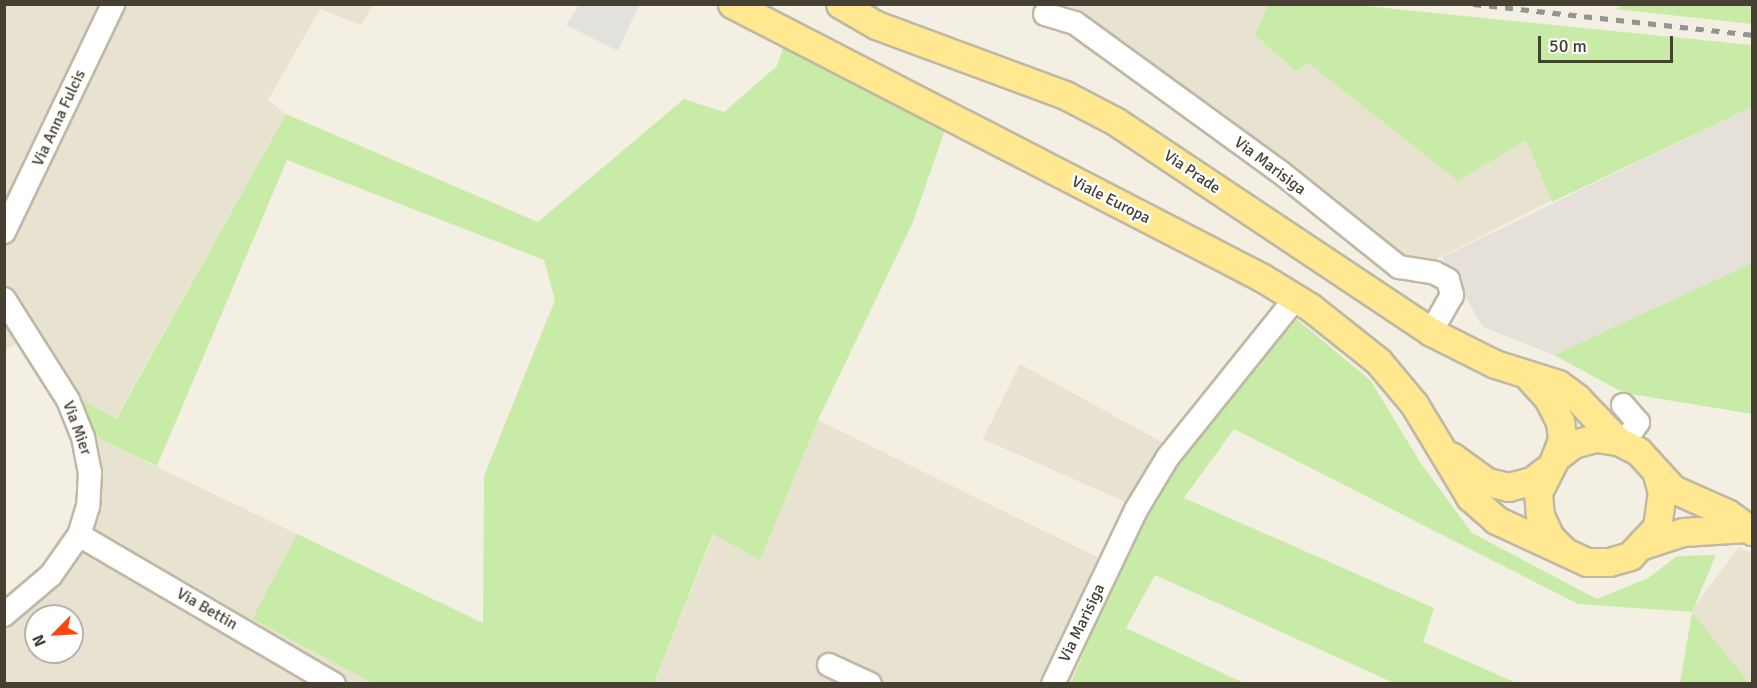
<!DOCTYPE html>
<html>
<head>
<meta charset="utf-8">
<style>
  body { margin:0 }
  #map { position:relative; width:1757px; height:688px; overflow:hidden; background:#f3f0e3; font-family:Signika,sans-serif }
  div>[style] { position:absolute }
  .residential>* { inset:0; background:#e8e2d0 }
  .industrial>* { inset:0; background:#e5e0d8 }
  .green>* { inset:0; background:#c8eca7 }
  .parking>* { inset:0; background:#e3e1dc }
  .roads { filter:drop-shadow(2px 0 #bfb8a5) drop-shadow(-2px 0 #bfb8a5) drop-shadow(0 2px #bfb8a5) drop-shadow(0 -2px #bfb8a5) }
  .minor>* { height:22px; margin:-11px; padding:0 11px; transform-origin:11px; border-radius:11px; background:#fff }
  .major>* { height:27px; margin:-13.5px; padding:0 13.5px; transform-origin:13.5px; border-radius:13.5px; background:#ffe890 }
  .rail>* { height:4.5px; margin-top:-2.25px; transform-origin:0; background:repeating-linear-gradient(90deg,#949494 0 8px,transparent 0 16px) }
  span { translate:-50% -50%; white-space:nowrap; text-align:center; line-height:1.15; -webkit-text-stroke:5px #fff; paint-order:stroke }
  .street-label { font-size:16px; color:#464033 }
  .frame { position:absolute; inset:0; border:6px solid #464033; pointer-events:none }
  .north { position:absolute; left:24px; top:604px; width:60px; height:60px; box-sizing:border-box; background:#fff; border:2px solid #b5b3ad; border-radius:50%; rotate:246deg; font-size:16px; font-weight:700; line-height:24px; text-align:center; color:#464033 }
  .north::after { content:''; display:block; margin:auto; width:21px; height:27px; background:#ff440e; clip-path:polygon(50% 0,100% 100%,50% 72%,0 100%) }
  .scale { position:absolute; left:1538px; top:36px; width:135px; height:27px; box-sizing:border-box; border:3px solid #464033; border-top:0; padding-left:8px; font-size:18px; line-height:21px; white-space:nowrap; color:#464033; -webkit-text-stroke:4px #fff; paint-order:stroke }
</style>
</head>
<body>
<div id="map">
  <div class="residential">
    <i style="clip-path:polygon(5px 5px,373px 5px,361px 25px,320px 9px,268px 100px,286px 114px,115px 419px,47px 380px,21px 340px,5px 351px)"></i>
    <i style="clip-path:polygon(1069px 5px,1268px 5px,1255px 35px,1298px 72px,1308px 63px,1458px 181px,1526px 140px,1552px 200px,1434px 260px,1424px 264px,1406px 257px)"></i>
    <i style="clip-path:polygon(1020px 364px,1167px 445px,1132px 505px,983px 439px)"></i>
    <i style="clip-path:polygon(818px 420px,1117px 567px,1071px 683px,654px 684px,714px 534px,760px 560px)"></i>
    <i style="clip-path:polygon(evenodd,91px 435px,297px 534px,252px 619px,372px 683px,5px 683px,4px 608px,61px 554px,85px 494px,91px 435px,36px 616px,72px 616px,72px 652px,36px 652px,36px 616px)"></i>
    <i style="clip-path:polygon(1739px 547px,1752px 553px,1752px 683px,1721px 683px,1692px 610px)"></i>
  </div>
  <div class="industrial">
    <i style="clip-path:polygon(1752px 107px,1752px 263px,1554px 355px,1483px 327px,1442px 257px)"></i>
  </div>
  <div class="green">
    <i style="clip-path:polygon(1346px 4px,1752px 45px,1752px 107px,1552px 202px,1526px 140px,1458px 181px,1308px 63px,1297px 72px,1255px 35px,1268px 5px)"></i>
    <i style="clip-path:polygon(1626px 5px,1752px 5px,1752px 24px,1615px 9px)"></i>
    <i style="clip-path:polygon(786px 39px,947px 124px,913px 222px,818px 420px,760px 560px,713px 534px,654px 683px,372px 683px,252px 619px,297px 534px,483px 623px,484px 476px,555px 300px,544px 260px,287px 160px,157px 466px,91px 435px,47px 380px,116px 419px,286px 114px,538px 222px,684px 99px,724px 112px,777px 66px)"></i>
    <i style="clip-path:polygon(1752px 263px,1752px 414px,1624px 393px,1554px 355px)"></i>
    <i style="clip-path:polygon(1293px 316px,1371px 381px,1422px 465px,1472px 533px,1597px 599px,1648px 578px,1677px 556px,1716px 555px,1692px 612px,1749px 683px,1680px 683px,1692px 612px,1578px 604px,1234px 429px,1184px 498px,1434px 608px,1423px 642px,1517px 683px,1394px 683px,1155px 575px,1126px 628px,1244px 683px,1071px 684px,1117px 567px,1177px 452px,1250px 373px)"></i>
  </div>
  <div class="parking">
    <i style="clip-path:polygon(580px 4px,639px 5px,618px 51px,566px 25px)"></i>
  </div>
  <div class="roads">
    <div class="minor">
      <i style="left:1045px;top:14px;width:31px;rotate:17deg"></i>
      <i style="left:1075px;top:23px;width:252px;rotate:36deg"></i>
      <i style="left:1279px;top:171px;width:154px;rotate:38.7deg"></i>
      <i style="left:1399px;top:267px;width:36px;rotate:9deg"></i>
      <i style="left:1435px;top:273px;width:15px;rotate:28deg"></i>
      <i style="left:1448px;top:280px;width:16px;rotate:75deg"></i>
      <i style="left:1452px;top:295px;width:43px;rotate:119.6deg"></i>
      <i style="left:4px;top:232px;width:253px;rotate:-64.4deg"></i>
      <i style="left:4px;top:299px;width:120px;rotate:57.6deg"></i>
      <i style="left:68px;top:400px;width:40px;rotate:68deg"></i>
      <i style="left:83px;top:437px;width:36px;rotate:79deg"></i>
      <i style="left:90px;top:472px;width:34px;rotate:93deg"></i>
      <i style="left:88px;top:506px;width:30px;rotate:107deg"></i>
      <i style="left:79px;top:535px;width:49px;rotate:125deg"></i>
      <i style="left:51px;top:575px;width:62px;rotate:139.6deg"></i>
      <i style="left:1623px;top:405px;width:23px;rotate:49deg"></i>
      <i style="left:1638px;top:422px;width:25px;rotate:124deg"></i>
      <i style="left:79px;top:535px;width:295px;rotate:30.3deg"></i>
      <i style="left:829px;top:665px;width:45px;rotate:24.9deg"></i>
      <i style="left:1053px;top:684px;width:193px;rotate:-64.5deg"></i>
      <i style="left:1136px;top:510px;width:62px;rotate:-58.9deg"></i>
      <i style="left:1168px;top:457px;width:204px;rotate:-51.2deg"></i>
    </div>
    <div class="major">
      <i style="left:732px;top:4px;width:595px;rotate:27.3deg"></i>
      <i style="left:1261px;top:277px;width:57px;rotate:31.5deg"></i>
      <i style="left:1310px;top:307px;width:87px;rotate:38.5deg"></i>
      <i style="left:1378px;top:361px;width:56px;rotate:50.1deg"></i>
      <i style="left:1414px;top:404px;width:109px;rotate:58.9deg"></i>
      <i style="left:1470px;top:497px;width:35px;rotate:41deg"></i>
      <i style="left:1496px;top:520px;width:100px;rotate:24.8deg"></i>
      <i style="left:1587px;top:562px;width:22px"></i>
      <i style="left:1609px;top:562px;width:22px;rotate:-16deg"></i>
      <i style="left:1630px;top:556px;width:40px;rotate:-47deg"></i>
      <i style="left:1657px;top:527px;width:35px;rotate:-82deg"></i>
      <i style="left:1662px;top:492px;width:18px;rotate:-106deg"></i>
      <i style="left:840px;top:4px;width:42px;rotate:30.3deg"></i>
      <i style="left:876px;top:25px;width:202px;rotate:20.3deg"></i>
      <i style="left:1065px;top:95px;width:56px;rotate:27.5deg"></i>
      <i style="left:1115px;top:121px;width:380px;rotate:33.7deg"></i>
      <i style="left:1431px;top:332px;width:72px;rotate:26.6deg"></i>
      <i style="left:1495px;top:364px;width:66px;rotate:17.6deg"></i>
      <i style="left:1558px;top:384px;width:24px;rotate:36deg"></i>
      <i style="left:1577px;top:398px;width:59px;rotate:46.4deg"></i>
      <i style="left:1527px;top:375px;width:31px;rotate:48deg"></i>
      <i style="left:1548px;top:398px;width:27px;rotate:63deg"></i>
      <i style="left:1560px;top:422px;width:17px;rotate:83deg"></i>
      <i style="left:1562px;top:439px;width:20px;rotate:110deg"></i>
      <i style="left:1451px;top:456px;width:44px;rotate:35.8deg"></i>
      <i style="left:1487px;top:482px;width:22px;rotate:13deg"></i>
      <i style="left:1508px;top:487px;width:25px;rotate:-14deg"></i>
      <i style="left:1532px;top:481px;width:18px;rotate:-38deg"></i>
      <i style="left:1643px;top:545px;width:42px;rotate:-18deg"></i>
      <i style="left:1683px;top:532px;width:64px;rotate:-3.6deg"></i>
      <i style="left:1563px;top:550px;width:18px;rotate:-135deg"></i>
      <i style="left:1550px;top:537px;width:23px;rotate:-115deg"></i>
      <i style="left:1540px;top:516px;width:24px;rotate:-95deg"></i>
      <i style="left:1538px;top:492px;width:38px;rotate:-63deg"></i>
      <i style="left:1555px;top:458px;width:23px;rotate:-38deg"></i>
      <i style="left:1573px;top:444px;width:24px;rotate:-15deg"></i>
      <i style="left:1596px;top:438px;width:22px;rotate:8deg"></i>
      <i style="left:1618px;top:441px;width:22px;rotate:27deg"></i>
      <i style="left:1638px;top:451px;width:52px;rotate:47.4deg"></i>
      <i style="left:1673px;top:489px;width:59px;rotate:24deg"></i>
      <i style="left:1727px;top:513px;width:31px;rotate:36deg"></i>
    </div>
  </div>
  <div class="rail">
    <i style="left:1473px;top:4px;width:281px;rotate:6.3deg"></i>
  </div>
  <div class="street-label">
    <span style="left:59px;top:118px;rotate:-65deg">Via Anna Fulcis</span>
    <span style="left:1270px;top:166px;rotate:37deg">Via Marisiga</span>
    <span style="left:1192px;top:172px;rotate:34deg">Via Prade</span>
    <span style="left:1111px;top:200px;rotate:27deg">Viale Europa</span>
    <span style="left:77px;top:428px;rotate:70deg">Via Mier</span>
    <span style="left:207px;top:609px;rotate:30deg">Via Bettin</span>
    <span style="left:1082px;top:623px;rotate:-64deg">Via Marisiga</span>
  </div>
  <div class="frame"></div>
  <div class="north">N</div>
  <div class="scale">50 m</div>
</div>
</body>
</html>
